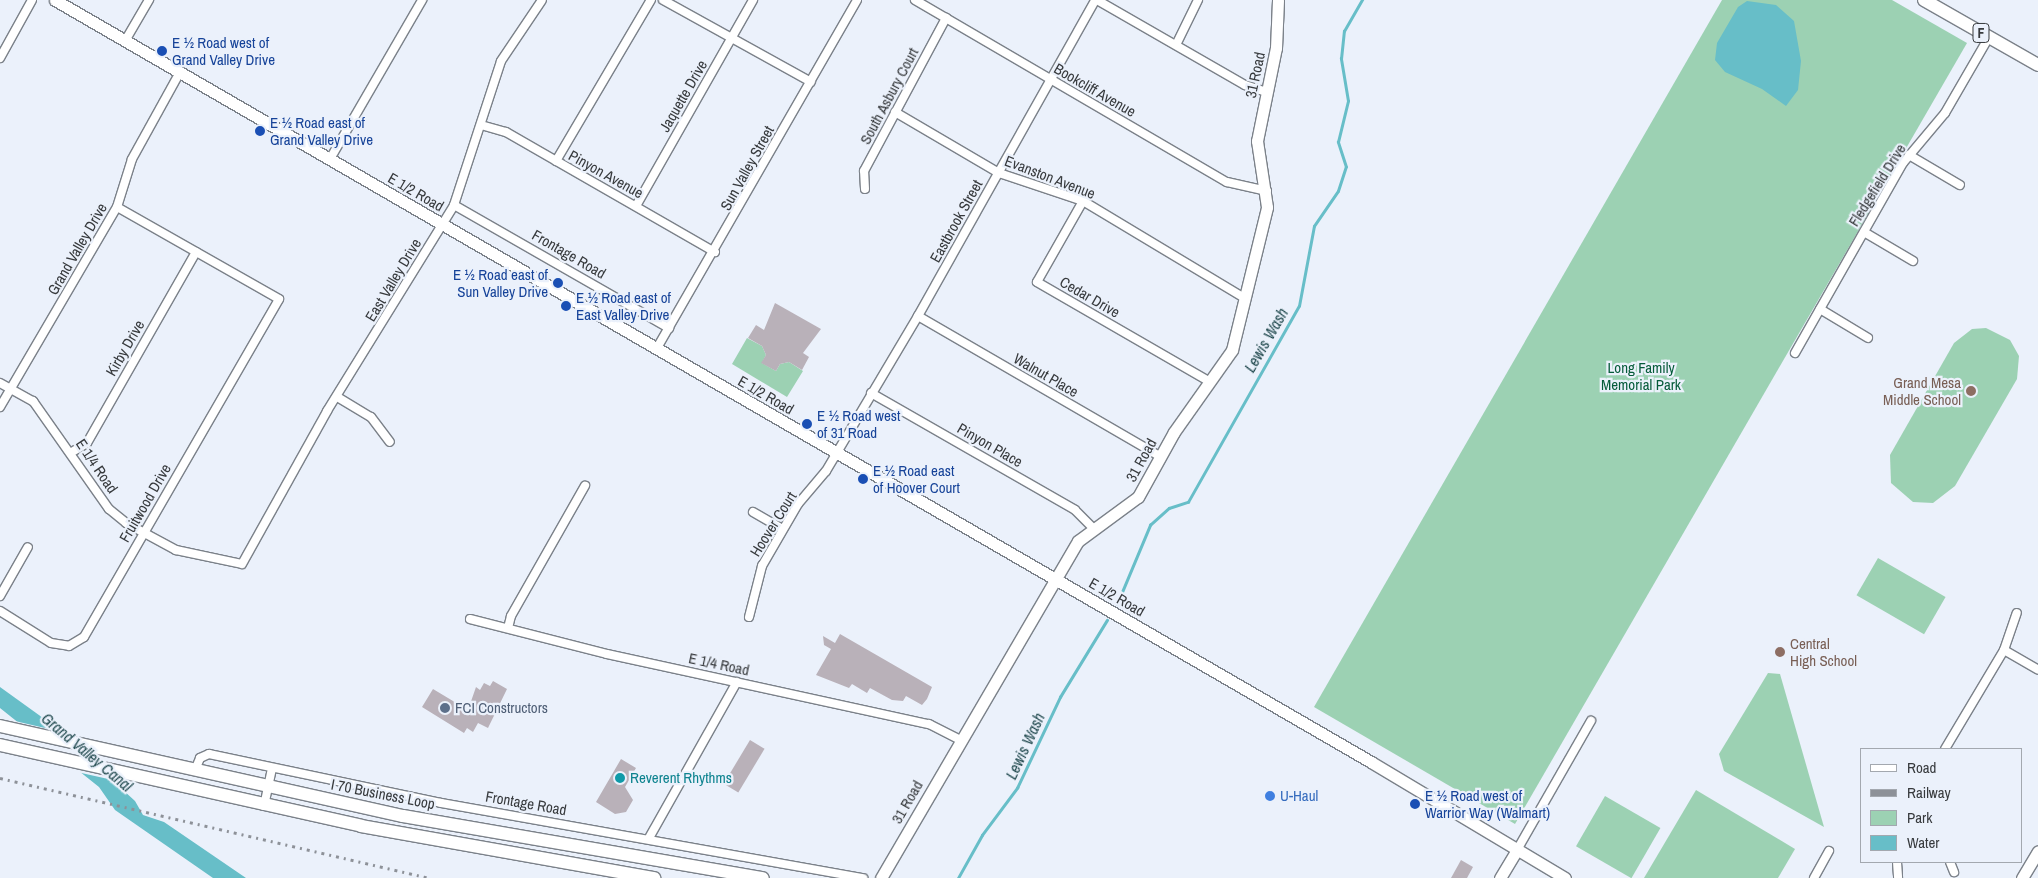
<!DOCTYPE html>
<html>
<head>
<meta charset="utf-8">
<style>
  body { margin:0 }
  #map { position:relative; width:2038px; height:878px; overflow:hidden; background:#ebf1fb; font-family:"Archivo Narrow",sans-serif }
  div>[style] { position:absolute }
  .green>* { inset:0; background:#9cd1b3; transform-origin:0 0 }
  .water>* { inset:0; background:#67bec8 }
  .pier>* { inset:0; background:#ebf1fb }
  .stream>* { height:2.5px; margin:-1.25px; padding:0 1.25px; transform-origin:1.25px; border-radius:1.25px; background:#67bec8 }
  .building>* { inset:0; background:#b9b1b9; transform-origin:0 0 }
  .roads { filter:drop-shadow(1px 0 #7b8189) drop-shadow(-1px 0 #7b8189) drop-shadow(0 1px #7b8189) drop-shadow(0 -1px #7b8189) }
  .street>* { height:8px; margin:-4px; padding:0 4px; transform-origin:4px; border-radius:4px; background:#fff }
  .secondary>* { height:11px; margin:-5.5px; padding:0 5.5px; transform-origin:5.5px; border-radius:5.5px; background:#fff }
  .primary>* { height:12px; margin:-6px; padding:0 6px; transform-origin:6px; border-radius:6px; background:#fff }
  .rail>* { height:2.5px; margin-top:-1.25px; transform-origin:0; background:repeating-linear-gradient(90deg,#8d9198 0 2.5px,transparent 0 7.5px) }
  .dots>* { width:14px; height:14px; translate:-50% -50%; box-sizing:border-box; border:2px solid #ebf1fb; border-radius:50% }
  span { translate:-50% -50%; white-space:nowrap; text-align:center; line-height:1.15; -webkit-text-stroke:4.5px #ebf1fb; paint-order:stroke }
  .shield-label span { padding:1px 4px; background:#ebf1fb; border:1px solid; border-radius:4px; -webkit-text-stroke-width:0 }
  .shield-label { font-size:14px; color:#373a3d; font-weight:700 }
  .transit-label { font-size:15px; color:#164399 }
  .left { translate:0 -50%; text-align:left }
  .right { translate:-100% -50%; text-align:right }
  .street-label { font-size:15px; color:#373a3d }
  .park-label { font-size:15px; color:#065b3a }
  .education-label { font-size:15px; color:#785e54 }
  .service-label { font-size:15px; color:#4e5e75 }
  .culture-label { font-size:15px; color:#0d838f }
  .shop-label { font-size:15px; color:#366cbe }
  .water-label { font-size:16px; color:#234b50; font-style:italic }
  .legend { position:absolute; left:1860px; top:748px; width:162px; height:115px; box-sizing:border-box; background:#ebf1fb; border:1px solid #a3a8af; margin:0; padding:6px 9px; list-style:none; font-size:15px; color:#373a3d }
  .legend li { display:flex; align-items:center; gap:10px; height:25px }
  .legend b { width:25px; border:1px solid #a3a8af }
</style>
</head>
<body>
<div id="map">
  <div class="green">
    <i style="clip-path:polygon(1722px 0,1892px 0,1967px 43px,1515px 824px,1314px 707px)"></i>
    <i style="clip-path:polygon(1986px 328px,2010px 340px,2019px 356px,2017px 379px,1955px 486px,1933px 503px,1913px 502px,1891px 483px,1890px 455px,1954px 343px,1972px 329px)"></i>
    <i style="clip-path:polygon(747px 338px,762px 346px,766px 355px,762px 363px,776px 371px,780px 364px,789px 362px,803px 371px,787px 397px,732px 364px)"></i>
    <i style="left:1878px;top:558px;width:78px;height:43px;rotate:30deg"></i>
    <i style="clip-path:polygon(1768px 673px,1780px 674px,1824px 827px,1724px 771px,1719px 754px)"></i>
    <i style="clip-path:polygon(1696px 790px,1795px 849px,1778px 878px,1644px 878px)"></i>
    <i style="left:1605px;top:796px;width:64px;height:58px;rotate:30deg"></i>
  </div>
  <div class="water">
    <i style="clip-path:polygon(1747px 1px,1776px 5px,1794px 21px,1801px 61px,1798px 90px,1786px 106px,1762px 89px,1725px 72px,1715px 60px,1717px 43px,1738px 7px)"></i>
    <i style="clip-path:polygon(0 687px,50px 723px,135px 801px,143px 815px,164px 822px,246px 878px,213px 878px,115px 810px,99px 787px,0 708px)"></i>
  </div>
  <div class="pier">
    <i style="clip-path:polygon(15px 721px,62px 732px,117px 781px,77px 772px)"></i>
  </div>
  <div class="stream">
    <i style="left:1117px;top:604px;width:86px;rotate:-67.3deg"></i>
    <i style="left:1150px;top:525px;width:25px;rotate:-42deg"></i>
    <i style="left:1169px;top:508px;width:20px;rotate:-18deg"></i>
    <i style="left:1188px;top:502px;width:225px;rotate:-60.5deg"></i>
    <i style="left:1299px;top:306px;width:81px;rotate:-79.4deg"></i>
    <i style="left:1314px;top:226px;width:42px;rotate:-55.6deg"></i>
    <i style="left:1338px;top:191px;width:25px;rotate:-72deg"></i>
    <i style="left:1346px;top:167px;width:26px;rotate:-108deg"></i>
    <i style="left:1338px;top:142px;width:42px;rotate:-76.3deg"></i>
    <i style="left:1348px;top:101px;width:43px;rotate:-99.5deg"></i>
    <i style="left:1341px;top:59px;width:28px;rotate:-84deg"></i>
    <i style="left:1344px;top:31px;width:36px;rotate:-60deg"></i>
    <i style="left:958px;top:878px;width:49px;rotate:-60.8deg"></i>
    <i style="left:982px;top:835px;width:59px;rotate:-53.3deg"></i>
    <i style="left:1017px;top:788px;width:101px;rotate:-64.7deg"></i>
    <i style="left:1060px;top:697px;width:90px;rotate:-58.6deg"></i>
  </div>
  <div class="building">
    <i style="clip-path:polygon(775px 303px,821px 329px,803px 353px,809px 357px,802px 370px,789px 362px,780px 364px,776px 371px,761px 363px,766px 355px,762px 346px,748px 338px,756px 325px,764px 330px)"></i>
    <i style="clip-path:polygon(840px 634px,932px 687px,927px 699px,922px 705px,906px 696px,903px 701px,892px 700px,870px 688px,867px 693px,852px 684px,849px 688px,816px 675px,831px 649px,824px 645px,823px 636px,835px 643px)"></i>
    <i style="clip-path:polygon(493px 681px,507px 689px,488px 728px,478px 723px,473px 732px,467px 728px,464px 733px,422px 707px,433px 689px,468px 710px,476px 687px,480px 690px,484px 683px,490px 686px)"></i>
    <i style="left:750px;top:740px;width:17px;height:51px;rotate:31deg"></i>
    <i style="clip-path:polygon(621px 759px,636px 768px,625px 787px,633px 800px,626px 812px,615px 814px,596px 802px)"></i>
    <i style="clip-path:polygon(1461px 860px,1473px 867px,1467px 878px,1451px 878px)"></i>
  </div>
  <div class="roads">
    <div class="street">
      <i style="left:663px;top:0;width:169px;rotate:29deg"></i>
      <i style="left:915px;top:0;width:361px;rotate:30.3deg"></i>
      <i style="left:1227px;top:182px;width:41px;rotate:12.7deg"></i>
      <i style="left:1097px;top:0;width:171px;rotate:29.9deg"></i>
      <i style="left:1245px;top:85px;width:23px;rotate:18deg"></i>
      <i style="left:125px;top:41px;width:48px;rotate:-59.7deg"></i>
      <i style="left:1176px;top:45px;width:50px;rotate:-63.9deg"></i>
      <i style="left:0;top:58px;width:66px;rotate:-61.1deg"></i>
      <i style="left:895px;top:112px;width:121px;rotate:30.4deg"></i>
      <i style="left:999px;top:173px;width:89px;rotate:18.4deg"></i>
      <i style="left:1083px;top:201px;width:190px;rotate:31deg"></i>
      <i style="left:481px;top:125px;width:26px;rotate:16deg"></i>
      <i style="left:506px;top:132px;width:241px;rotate:29.9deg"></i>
      <i style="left:1909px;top:155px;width:59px;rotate:30.5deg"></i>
      <i style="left:330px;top:159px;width:184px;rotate:-59.9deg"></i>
      <i style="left:556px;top:161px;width:187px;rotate:-59.5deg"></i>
      <i style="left:865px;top:189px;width:18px;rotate:-93deg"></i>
      <i style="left:864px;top:171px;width:174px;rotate:-61.8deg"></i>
      <i style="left:1083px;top:201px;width:93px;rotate:119.6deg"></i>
      <i style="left:1037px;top:282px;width:200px;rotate:30deg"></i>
      <i style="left:454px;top:205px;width:248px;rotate:29.8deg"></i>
      <i style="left:636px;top:206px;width:237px;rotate:-60.4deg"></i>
      <i style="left:1864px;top:232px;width:57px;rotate:30.6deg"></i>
      <i style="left:1820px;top:309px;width:56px;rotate:31.1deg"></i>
      <i style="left:918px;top:316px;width:281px;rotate:30.1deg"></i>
      <i style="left:657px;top:348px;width:401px;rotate:-60.1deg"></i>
      <i style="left:1795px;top:353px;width:219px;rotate:-60.4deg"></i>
      <i style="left:1903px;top:163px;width:65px;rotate:-50deg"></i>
      <i style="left:1945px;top:113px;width:88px;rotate:-59.9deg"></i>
      <i style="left:0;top:383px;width:38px;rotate:29deg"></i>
      <i style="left:33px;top:401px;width:132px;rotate:54.9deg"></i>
      <i style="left:109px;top:509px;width:22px;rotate:39deg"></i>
      <i style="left:126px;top:523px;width:57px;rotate:28.4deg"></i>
      <i style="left:176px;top:550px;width:67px;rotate:12deg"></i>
      <i style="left:242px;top:564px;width:175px;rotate:-60.9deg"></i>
      <i style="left:327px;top:411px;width:242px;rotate:-58.3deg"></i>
      <i style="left:454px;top:205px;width:151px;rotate:-71.9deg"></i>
      <i style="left:501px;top:61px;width:73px;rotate:-56.1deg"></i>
      <i style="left:871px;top:393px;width:235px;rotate:29.8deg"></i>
      <i style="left:1075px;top:510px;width:24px;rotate:45deg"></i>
      <i style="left:339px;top:398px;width:37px;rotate:31deg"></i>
      <i style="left:371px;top:417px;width:31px;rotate:53deg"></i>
      <i style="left:0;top:407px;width:232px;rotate:-59.7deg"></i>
      <i style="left:117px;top:207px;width:50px;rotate:-72.6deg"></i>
      <i style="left:132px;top:159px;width:99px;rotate:-61.1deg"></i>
      <i style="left:72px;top:452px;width:17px;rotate:-31deg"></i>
      <i style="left:87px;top:443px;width:220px;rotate:-60.3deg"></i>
      <i style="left:753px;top:512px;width:34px;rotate:30deg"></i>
      <i style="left:0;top:596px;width:56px;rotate:-60.3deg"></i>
      <i style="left:0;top:611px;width:60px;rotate:32.1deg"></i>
      <i style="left:51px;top:643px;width:18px;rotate:9deg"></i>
      <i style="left:69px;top:646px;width:17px;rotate:-31deg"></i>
      <i style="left:84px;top:637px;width:390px;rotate:-60deg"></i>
      <i style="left:279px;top:299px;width:186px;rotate:-150.4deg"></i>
      <i style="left:749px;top:617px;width:53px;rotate:-75.7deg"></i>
      <i style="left:762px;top:566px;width:72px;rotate:-59.9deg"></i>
      <i style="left:798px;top:504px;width:43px;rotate:-49.7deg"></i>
      <i style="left:826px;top:471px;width:180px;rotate:-59.3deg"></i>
      <i style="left:918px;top:316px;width:362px;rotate:-60.7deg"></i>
      <i style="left:470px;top:619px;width:141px;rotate:14.3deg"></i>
      <i style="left:607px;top:654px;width:330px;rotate:12.3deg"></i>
      <i style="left:929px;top:724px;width:35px;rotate:27deg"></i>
      <i style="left:508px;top:628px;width:12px;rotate:-76deg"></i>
      <i style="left:511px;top:616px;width:150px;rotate:-60.4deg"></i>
      <i style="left:2004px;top:650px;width:39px;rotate:30deg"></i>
      <i style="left:1945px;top:749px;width:115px;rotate:-59.2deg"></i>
      <i style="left:2004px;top:650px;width:39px;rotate:-71deg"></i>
      <i style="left:195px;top:770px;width:13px;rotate:-67deg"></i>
      <i style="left:200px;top:758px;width:10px;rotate:-24deg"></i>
      <i style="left:209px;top:754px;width:237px;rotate:11.9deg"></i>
      <i style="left:441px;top:803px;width:429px;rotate:10.1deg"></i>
      <i style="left:264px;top:806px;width:38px;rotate:-78deg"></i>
      <i style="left:649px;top:838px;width:179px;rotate:-60.6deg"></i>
      <i style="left:1517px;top:850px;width:149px;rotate:-60.2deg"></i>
      <i style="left:1897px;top:862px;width:16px;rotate:86deg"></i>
      <i style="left:1950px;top:862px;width:11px;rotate:68deg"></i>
      <i style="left:1814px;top:878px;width:31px;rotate:-61deg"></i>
    </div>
    <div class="secondary">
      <i style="left:55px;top:0;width:1521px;rotate:30.07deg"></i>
      <i style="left:1371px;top:762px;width:226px;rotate:30.9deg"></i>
      <i style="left:881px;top:878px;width:390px;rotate:-59.7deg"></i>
      <i style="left:1078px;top:541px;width:74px;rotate:-36.3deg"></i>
      <i style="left:1138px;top:497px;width:74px;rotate:-61deg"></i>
      <i style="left:1174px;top:432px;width:100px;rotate:-54.7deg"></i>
      <i style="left:1232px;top:350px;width:147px;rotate:-76.2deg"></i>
      <i style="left:1267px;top:207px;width:67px;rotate:-98.6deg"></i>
      <i style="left:1257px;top:141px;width:95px;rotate:-78.5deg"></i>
      <i style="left:1276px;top:48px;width:48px;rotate:-87.6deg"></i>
      <i style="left:1500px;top:878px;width:33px;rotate:-59deg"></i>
      <i style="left:2022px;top:878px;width:31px;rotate:-59deg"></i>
    </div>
    <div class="primary">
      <i style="left:1924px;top:0;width:131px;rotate:29.7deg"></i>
      <i style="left:0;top:726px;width:413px;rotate:12.6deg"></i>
      <i style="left:403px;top:816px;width:365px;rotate:9.8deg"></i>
      <i style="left:0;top:745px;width:370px;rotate:12.6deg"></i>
      <i style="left:361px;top:826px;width:298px;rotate:10.1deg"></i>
    </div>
  </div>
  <div class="rail">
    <i style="left:0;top:778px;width:441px;rotate:13.1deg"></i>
  </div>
  <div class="dots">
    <i style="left:162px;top:51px;background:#1a4fb4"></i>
    <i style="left:260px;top:131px;background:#1a4fb4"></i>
    <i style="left:558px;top:283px;background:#1a4fb4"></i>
    <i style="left:566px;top:306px;background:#1a4fb4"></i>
    <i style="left:1971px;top:391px;background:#8d6e63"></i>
    <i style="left:807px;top:424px;background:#1a4fb4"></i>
    <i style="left:863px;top:479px;background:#1a4fb4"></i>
    <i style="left:1780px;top:652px;background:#8d6e63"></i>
    <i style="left:445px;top:708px;background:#5c6f8a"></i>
    <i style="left:620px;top:778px;background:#0f9aa8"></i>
    <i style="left:1270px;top:796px;background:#3f7fe0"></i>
    <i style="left:1415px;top:804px;background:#1a4fb4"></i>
  </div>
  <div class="shield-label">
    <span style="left:1981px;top:33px">F</span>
  </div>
  <div class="transit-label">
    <span class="left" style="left:172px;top:51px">E ½ Road west of<br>Grand Valley Drive</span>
    <span class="left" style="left:270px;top:131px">E ½ Road east of<br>Grand Valley Drive</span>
    <span class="right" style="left:548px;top:283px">E ½ Road east of<br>Sun Valley Drive</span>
    <span class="left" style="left:576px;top:306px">E ½ Road east of<br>East Valley Drive</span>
    <span class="left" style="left:817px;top:424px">E ½ Road west<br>of 31 Road</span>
    <span class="left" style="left:873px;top:479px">E ½ Road east<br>of Hoover Court</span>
    <span class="left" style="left:1425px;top:804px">E ½ Road west of<br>Warrior Way (Walmart)</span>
  </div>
  <div class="street-label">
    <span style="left:1255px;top:75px;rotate:-78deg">31 Road</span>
    <span style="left:1095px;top:90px;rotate:30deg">Bookcliff Avenue</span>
    <span style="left:683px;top:96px;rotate:-60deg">Jaquette Drive</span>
    <span style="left:889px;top:96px;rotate:-62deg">South Asbury Court</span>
    <span style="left:747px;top:168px;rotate:-61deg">Sun Valley Street</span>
    <span style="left:606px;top:174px;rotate:29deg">Pinyon Avenue</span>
    <span style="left:1050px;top:177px;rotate:21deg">Evanston Avenue</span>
    <span style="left:1877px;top:185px;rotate:-58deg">Fledgefield Drive</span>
    <span style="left:416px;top:192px;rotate:30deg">E 1/2 Road</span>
    <span style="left:956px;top:221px;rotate:-61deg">Eastbrook Street</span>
    <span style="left:77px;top:249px;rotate:-60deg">Grand Valley Drive</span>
    <span style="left:569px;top:254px;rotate:30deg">Frontage Road</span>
    <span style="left:393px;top:280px;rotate:-59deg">East Valley Drive</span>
    <span style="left:1090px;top:297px;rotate:30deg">Cedar Drive</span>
    <span style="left:125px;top:348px;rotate:-60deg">Kirby Drive</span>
    <span style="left:1046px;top:375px;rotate:30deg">Walnut Place</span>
    <span style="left:766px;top:395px;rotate:30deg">E 1/2 Road</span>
    <span style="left:990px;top:445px;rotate:30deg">Pinyon Place</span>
    <span style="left:1141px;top:460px;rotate:-61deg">31 Road</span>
    <span style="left:97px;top:466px;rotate:56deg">E 1/4 Road</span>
    <span style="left:145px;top:503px;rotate:-60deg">Fruitwood Drive</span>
    <span style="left:773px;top:524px;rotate:-58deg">Hoover Court</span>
    <span style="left:1117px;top:597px;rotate:30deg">E 1/2 Road</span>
    <span style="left:719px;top:664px;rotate:12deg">E 1/4 Road</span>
    <span style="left:383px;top:794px;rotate:11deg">I 70 Business Loop</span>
    <span style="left:907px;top:802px;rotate:-60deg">31 Road</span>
    <span style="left:526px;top:803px;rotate:10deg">Frontage Road</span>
  </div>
  <div class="park-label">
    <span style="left:1641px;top:376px">Long Family<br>Memorial Park</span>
  </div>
  <div class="education-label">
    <span class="right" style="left:1961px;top:391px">Grand Mesa<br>Middle School</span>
    <span class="left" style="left:1790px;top:652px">Central<br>High School</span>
  </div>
  <div class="service-label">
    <span class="left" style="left:455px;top:708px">FCI Constructors</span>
  </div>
  <div class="culture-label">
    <span class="left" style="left:630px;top:778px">Reverent Rhythms</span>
  </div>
  <div class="shop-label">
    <span class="left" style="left:1280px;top:796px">U-Haul</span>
  </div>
  <div class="water-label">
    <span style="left:1266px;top:340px;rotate:-60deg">Lewis Wash</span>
    <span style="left:1025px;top:746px;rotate:-65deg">Lewis Wash</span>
    <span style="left:87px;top:752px;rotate:40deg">Grand Valley Canal</span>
  </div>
  <ul class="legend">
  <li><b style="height:6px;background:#fff"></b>Road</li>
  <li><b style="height:6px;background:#8d9198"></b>Railway</li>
  <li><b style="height:14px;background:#9cd1b3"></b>Park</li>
  <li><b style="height:14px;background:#67bec8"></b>Water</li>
  </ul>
</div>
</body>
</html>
